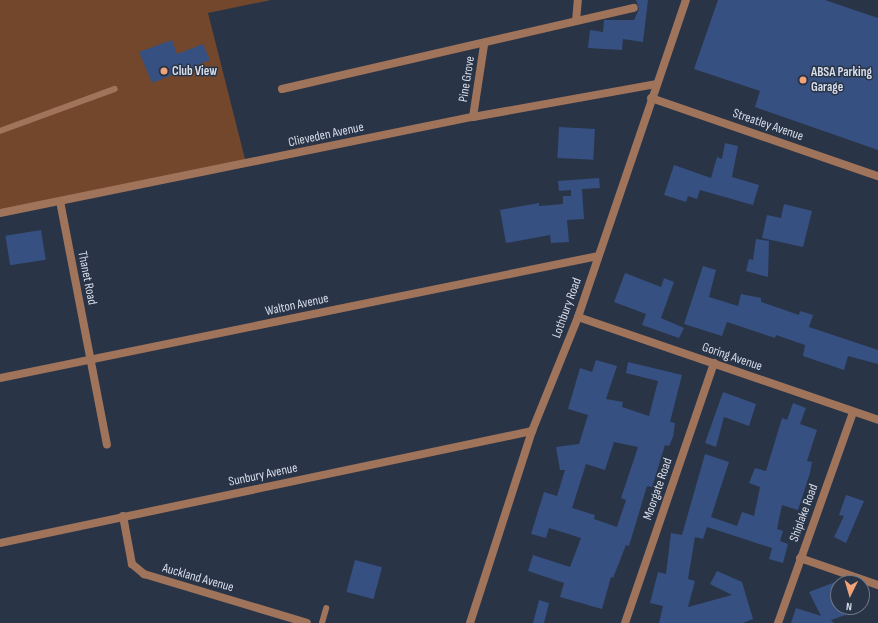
<!DOCTYPE html>
<html>
<head>
<meta charset="utf-8">
<style>
  body { margin:0 }
  #map { position:relative; width:878px; height:623px; overflow:hidden; background:#2a3447; font-family:"Sofia Sans Condensed",sans-serif }
  div>[style] { position:absolute }
  .green>* { inset:0; background:#73472c }
  .building>* { inset:0; background:#365081; transform-origin:0 0 }
  .lane>* { height:5.5px; margin:-2.75px; padding:0 2.75px; transform-origin:2.75px; border-radius:2.75px; background:#a0745b }
  .street>* { height:8px; margin:-4px; padding:0 4px; transform-origin:4px; border-radius:4px; background:#a0745b }
  .dots>* { width:11px; height:11px; translate:-50% -50%; box-sizing:border-box; border:2px solid #2a3447; border-radius:50% }
  span { translate:-50% -50%; white-space:nowrap; text-align:center; line-height:1.15; -webkit-text-stroke:3px #2a3447; paint-order:stroke }
  .poi-label { font-size:13px; color:#d7deea; font-weight:700 }
  .left { translate:0 -50%; text-align:left }
  .street-label { font-size:13px; color:#d7deea }
  .north { position:absolute; left:830px; top:575px; width:40px; height:40px; box-sizing:border-box; background:#2a3447; border:1px solid #6f7888; border-radius:50%; rotate:185deg; font-size:11px; font-weight:700; line-height:16px; text-align:center; color:#d7deea }
  .north::after { content:''; display:block; margin:auto; width:14px; height:18px; background:#efa377; clip-path:polygon(50% 0,100% 100%,50% 72%,0 100%) }
</style>
</head>
<body>
<div id="map">
  <div class="green">
    <i style="clip-path:polygon(0 0,271px 0,208px 13px,246px 163px,0 214px)"></i>
  </div>
  <div class="building">
    <i style="clip-path:polygon(636px 0,648px 0,643px 42px,623px 39px,622px 50px,588px 48px,590px 30px,603px 32px,604px 20px,634px 20px,639px 9px)"></i>
    <i style="clip-path:polygon(718px 0,825px 0,878px 18px,878px 150px,755px 107px,760px 91px,694px 69px)"></i>
    <i style="clip-path:polygon(172px 40px,177px 54px,203px 44px,210px 60px,152px 83px,139px 52px)"></i>
    <i style="left:559px;top:127px;width:36px;height:31px;rotate:3deg"></i>
    <i style="clip-path:polygon(725px 143px,738px 146px,732px 177px,759px 185px,753px 205px,700px 190px,697px 199px,688px 196px,686px 202px,664px 195px,674px 165px,711px 178px,717px 157px,722px 159px)"></i>
    <i style="clip-path:polygon(599px 178px,600px 188px,582px 189px,584px 219px,567px 220px,569px 242px,551px 243px,550px 235px,506px 243px,500px 210px,539px 203px,539px 206px,563px 204px,563px 196px,571px 196px,571px 190px,559px 191px,558px 181px)"></i>
    <i style="clip-path:polygon(784px 204px,812px 211px,803px 247px,762px 238px,767px 215px,781px 218px)"></i>
    <i style="left:41px;top:230px;width:30px;height:36px;rotate:81deg"></i>
    <i style="clip-path:polygon(756px 239px,769px 241px,768px 277px,746px 271px,749px 259px,753px 260px)"></i>
    <i style="clip-path:polygon(703px 266px,716px 270px,709px 297px,738px 306px,741px 294px,761px 298px,761px 302px,799px 315px,800px 311px,813px 315px,809px 327px,878px 350px,878px 364px,848px 356px,844px 370px,803px 356px,805px 345px,776px 335px,775px 338px,727px 322px,722px 336px,684px 324px)"></i>
    <i style="clip-path:polygon(625px 273px,661px 287px,664px 278px,674px 282px,661px 318px,684px 328px,679px 338px,642px 325px,646px 314px,614px 302px)"></i>
    <i style="clip-path:polygon(evenodd,596px 360px,617px 366px,606px 399px,623px 402px,622px 407px,649px 416px,658px 381px,626px 373px,628px 362px,682px 375px,670px 422px,675px 423px,673px 437px,669px 446px,665px 445px,652px 487px,647px 486px,629px 546px,626px 545px,613px 578px,611px 577px,602px 609px,560px 597px,564px 583px,528px 571px,533px 555px,570px 567px,581px 538px,549px 528px,546px 538px,531px 534px,544px 492px,557px 496px,565px 470px,560px 470px,556px 447px,579px 444px,588px 415px,568px 409px,580px 368px,592px 372px,596px 360px,614px 442px,638px 447px,621px 498px,626px 500px,617px 527px,594px 519px,595px 515px,572px 508px,586px 464px,605px 470px,614px 442px)"></i>
    <i style="clip-path:polygon(723px 392px,756px 404px,749px 426px,724px 417px,716px 447px,705px 443px)"></i>
    <i style="clip-path:polygon(793px 403px,806px 408px,800px 424px,817px 430px,807px 461px,812px 462px,810px 473px,798px 510px,782px 505px,777px 529px,783px 531px,780px 541px,788px 544px,783px 563px,769px 559px,772px 548px,707px 527px,703px 539px,695px 537px,688px 579px,695px 581px,688px 607px,732px 595px,710px 584px,717px 571px,742px 582px,753px 619px,743px 623px,659px 623px,663px 606px,650px 603px,658px 572px,666px 574px,671px 533px,682px 535px,705px 454px,729px 462px,711px 517px,737px 526px,742px 512px,754px 516px,760px 487px,749px 483px,755px 468px,766px 471px,782px 418px,787px 420px)"></i>
    <i style="clip-path:polygon(846px 495px,864px 501px,846px 543px,834px 537px,844px 516px,839px 515px)"></i>
    <i style="left:355px;top:560px;width:28px;height:33px;rotate:15deg"></i>
    <i style="clip-path:polygon(838px 581px,838px 607px,863px 609px,831px 620px,834px 623px,791px 623px,796px 608px,821px 616px,809px 592px)"></i>
    <i style="clip-path:polygon(539px 600px,549px 603px,544px 623px,533px 623px)"></i>
  </div>
  <div class="lane">
    <i style="left:0;top:131px;width:122px;rotate:-20.1deg"></i>
    <i style="left:322px;top:623px;width:15px;rotate:-74deg"></i>
  </div>
  <div class="street">
    <i style="left:576px;top:21px;width:21px;rotate:-85deg"></i>
    <i style="left:282px;top:89px;width:361px;rotate:-13deg"></i>
    <i style="left:651px;top:98px;width:240px;rotate:19deg"></i>
    <i style="left:473px;top:117px;width:73px;rotate:-81.3deg"></i>
    <i style="left:60px;top:201px;width:248px;rotate:79.1deg"></i>
    <i style="left:0;top:213px;width:483px;rotate:-11.5deg"></i>
    <i style="left:473px;top:117px;width:187px;rotate:-10.2deg"></i>
    <i style="left:578px;top:317px;width:317px;rotate:18.9deg"></i>
    <i style="left:0;top:378px;width:610px;rotate:-11.53deg"></i>
    <i style="left:123px;top:516px;width:49px;rotate:79.4deg"></i>
    <i style="left:132px;top:564px;width:16px;rotate:40deg"></i>
    <i style="left:144px;top:574px;width:170px;rotate:16.7deg"></i>
    <i style="left:0;top:543px;width:544px;rotate:-11.89deg"></i>
    <i style="left:800px;top:558px;width:83px;rotate:19.1deg"></i>
    <i style="left:470px;top:623px;width:202px;rotate:-72.1deg"></i>
    <i style="left:532px;top:431px;width:123px;rotate:-68deg"></i>
    <i style="left:578px;top:317px;width:335px;rotate:-71.2deg"></i>
    <i style="left:625px;top:623px;width:275px;rotate:-71.1deg"></i>
    <i style="left:778px;top:623px;width:224px;rotate:-70.4deg"></i>
  </div>
  <div class="dots">
    <i style="left:164px;top:71px;background:#efa377"></i>
    <i style="left:803px;top:80px;background:#efa377"></i>
  </div>
  <div class="poi-label">
    <span class="left" style="left:172px;top:71px">Club View</span>
    <span class="left" style="left:811px;top:80px">ABSA Parking<br>Garage</span>
  </div>
  <div class="street-label">
    <span style="left:467px;top:79px;rotate:-81deg">Pine Grove</span>
    <span style="left:768px;top:125px;rotate:19deg">Streatley Avenue</span>
    <span style="left:326px;top:135px;rotate:-12deg">Clieveden Avenue</span>
    <span style="left:87px;top:278px;rotate:79deg">Thanet Road</span>
    <span style="left:297px;top:305px;rotate:-12deg">Walton Avenue</span>
    <span style="left:567px;top:308px;rotate:-70deg">Lothbury Road</span>
    <span style="left:732px;top:357px;rotate:19deg">Goring Avenue</span>
    <span style="left:263px;top:475px;rotate:-12deg">Sunbury Avenue</span>
    <span style="left:658px;top:489px;rotate:-71deg">Moorgate Road</span>
    <span style="left:804px;top:513px;rotate:-70deg">Shiplake Road</span>
    <span style="left:198px;top:578px;rotate:16deg">Auckland Avenue</span>
  </div>
  <div class="north">N</div>
</div>
</body>
</html>
